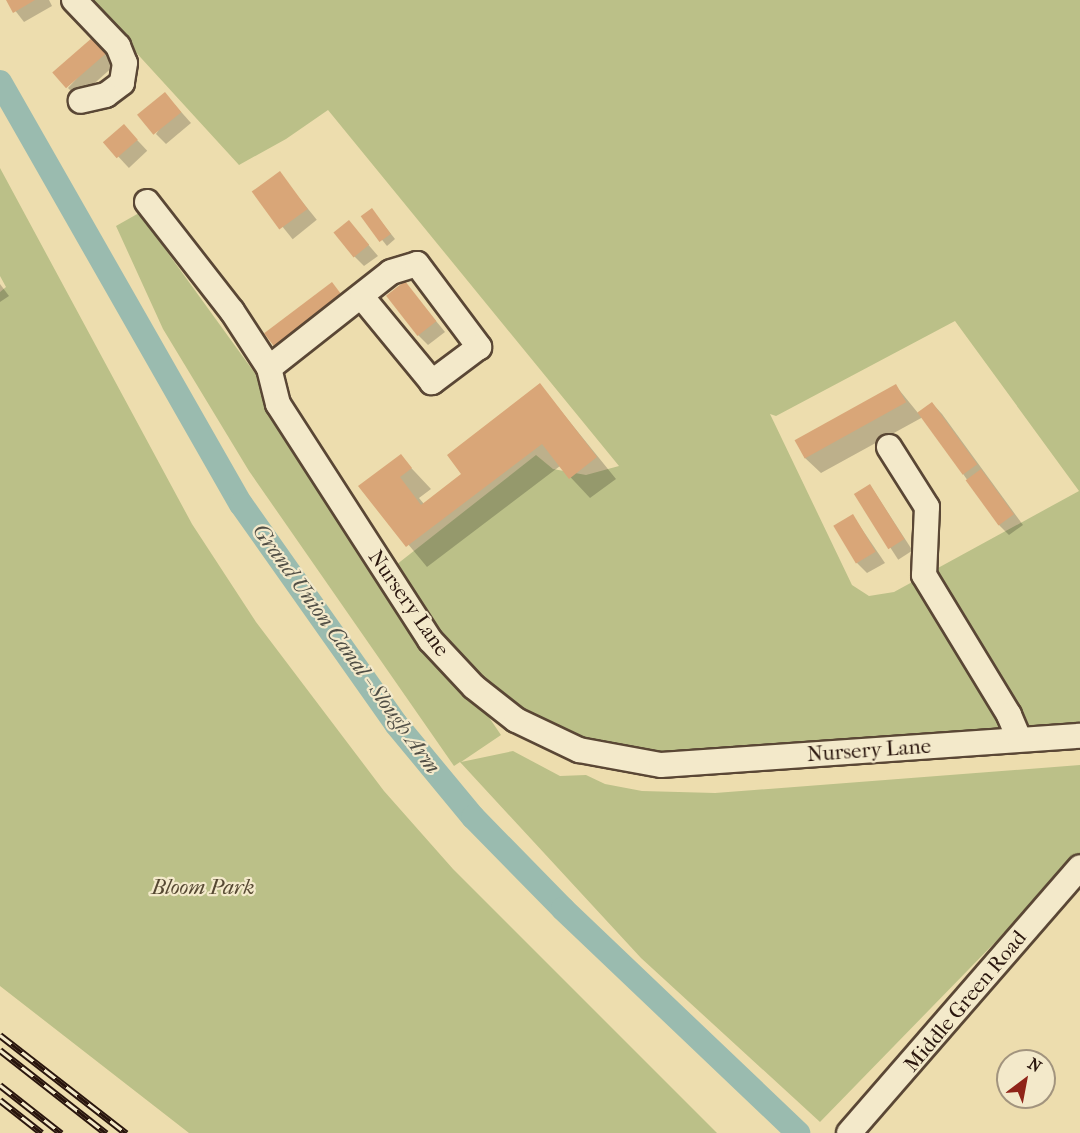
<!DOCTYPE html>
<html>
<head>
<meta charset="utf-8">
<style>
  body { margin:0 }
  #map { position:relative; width:1080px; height:1133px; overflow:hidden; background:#edddae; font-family:"IM FELL French Canon",serif }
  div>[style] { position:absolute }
  .green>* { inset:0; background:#bbc088 }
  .shadow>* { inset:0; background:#0003; transform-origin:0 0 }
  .canal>* { height:24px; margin:-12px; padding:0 12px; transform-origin:12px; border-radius:12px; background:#9abbaf }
  .building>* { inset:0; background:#d9a678; transform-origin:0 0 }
  .roads { filter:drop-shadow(2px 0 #5a4735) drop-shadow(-2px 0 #5a4735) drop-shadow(0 2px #5a4735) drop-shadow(0 -2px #5a4735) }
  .minor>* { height:24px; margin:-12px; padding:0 12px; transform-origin:12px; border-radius:12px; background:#f3e9ca }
  .rail>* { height:7px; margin-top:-3.5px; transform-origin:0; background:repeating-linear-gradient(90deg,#f3e9ca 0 14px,#29150d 0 28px); box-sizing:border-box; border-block:2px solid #29150d }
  span { translate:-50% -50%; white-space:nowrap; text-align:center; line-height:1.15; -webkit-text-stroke:4.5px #f3e9ca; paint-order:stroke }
  .street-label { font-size:21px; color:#29150d }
  .park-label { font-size:21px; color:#554832; font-style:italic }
  .water-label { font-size:22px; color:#514f46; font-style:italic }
  .north { position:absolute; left:996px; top:1049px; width:60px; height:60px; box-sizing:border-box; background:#f3e9ca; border:2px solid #a2947e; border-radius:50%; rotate:32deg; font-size:16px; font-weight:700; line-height:24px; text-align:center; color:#29150d }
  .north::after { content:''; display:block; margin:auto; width:21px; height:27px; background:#8f2418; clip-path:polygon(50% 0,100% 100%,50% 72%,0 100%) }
</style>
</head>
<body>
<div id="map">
  <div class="green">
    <i style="clip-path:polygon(evenodd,88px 0,1080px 0,1080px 727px,678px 755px,627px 748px,584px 737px,507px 704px,463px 665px,396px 565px,536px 455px,553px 469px,586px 475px,619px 466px,328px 110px,286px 139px,239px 165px,88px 0,955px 321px,1079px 491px,894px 592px,869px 596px,852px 585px,770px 414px,776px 416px,955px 321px)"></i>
    <i style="clip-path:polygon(0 168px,192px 524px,256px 622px,384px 791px,453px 869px,717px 1133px,189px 1133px,0 986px,0 292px,6px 287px,0 276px)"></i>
    <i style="clip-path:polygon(139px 213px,254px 372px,501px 735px,461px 762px,513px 751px,560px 776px,586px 775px,605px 784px,642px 791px,715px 793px,1080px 765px,1080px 855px,820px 1122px,641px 958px,460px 762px,454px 766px,249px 471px,163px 329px,116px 226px)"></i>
  </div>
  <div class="shadow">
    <i style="clip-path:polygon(7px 0,49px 0,52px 6px,24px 22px)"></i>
    <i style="clip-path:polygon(103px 50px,116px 64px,78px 98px,68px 88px)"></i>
    <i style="clip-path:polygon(175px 105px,191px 123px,166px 144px,156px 134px)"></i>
    <i style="left:124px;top:126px;width:34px;height:25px;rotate:47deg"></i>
    <i style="left:279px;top:173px;width:60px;height:31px;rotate:51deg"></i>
    <i style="clip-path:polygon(376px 215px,395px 239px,387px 246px,363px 216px)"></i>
    <i style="clip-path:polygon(349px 222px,378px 256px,364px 266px,354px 256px)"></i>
    <i style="clip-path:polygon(405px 283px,445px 332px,428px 345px,418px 335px)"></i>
    <i style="clip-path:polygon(0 284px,9px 296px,0 302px)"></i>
    <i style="clip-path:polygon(540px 385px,616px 479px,590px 498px,560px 466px,427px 567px,360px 486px,400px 456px,431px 489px,419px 498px,424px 504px,463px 474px)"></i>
    <i style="clip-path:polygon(896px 386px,918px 413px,932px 403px,942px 414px,1023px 525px,1009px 535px,999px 525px,923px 417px,821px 473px,805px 458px,796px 441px)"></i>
    <i style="left:870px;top:485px;width:78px;height:17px;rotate:57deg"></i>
    <i style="clip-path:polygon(853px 516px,885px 563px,867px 573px,857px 563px)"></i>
  </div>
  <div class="canal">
    <i style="left:0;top:82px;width:486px;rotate:60.3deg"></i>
    <i style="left:241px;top:504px;width:269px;rotate:54.8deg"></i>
    <i style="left:396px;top:724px;width:121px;rotate:50.4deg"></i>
    <i style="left:473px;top:817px;width:129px;rotate:45.6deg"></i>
    <i style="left:563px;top:909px;width:325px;rotate:43.6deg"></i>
  </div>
  <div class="building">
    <i style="clip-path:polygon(6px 0,35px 0,13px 13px)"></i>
    <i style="left:93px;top:37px;width:21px;height:54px;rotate:49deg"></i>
    <i style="left:165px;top:92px;width:26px;height:36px;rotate:51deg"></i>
    <i style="left:124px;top:124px;width:21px;height:28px;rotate:49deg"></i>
    <i style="left:280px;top:171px;width:47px;height:35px;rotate:54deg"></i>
    <i style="left:372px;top:208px;width:32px;height:14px;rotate:54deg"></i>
    <i style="left:349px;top:220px;width:32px;height:20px;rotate:51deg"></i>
    <i style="left:405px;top:281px;width:51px;height:24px;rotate:52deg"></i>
    <i style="left:332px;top:282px;width:20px;height:85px;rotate:53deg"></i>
    <i style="clip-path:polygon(540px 383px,597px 457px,569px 479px,542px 444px,406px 547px,358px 486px,401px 454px,412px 468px,400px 477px,421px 505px,461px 474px,447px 455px)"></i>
    <i style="left:896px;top:384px;width:21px;height:116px;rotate:61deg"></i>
    <i style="left:932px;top:402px;width:77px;height:18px;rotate:54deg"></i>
    <i style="left:981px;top:469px;width:56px;height:19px;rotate:54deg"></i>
    <i style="left:870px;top:484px;width:65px;height:19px;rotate:58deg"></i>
    <i style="left:853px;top:514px;width:44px;height:23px;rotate:59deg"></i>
  </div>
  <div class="roads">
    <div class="minor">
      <i style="left:74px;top:0;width:64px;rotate:46.3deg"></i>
      <i style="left:118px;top:46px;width:18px;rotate:68deg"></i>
      <i style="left:125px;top:63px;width:20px;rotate:99deg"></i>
      <i style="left:122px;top:83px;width:20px;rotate:143deg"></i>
      <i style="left:106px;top:95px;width:26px;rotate:167deg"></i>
      <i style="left:147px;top:202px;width:138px;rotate:52.1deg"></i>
      <i style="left:232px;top:311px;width:68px;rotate:57deg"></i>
      <i style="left:269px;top:368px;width:37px;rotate:76deg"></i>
      <i style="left:278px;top:404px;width:281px;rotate:57.2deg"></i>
      <i style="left:430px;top:640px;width:64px;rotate:46.9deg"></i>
      <i style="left:474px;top:687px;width:53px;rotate:38.2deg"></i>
      <i style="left:516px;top:720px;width:70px;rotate:25.5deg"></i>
      <i style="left:579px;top:750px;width:83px;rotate:10.4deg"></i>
      <i style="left:661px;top:765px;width:420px;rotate:-4deg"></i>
      <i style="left:269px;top:368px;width:155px;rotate:-38.2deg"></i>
      <i style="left:391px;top:272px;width:27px;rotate:-17deg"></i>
      <i style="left:417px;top:264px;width:104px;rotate:53.2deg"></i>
      <i style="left:479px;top:347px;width:59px;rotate:143.3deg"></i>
      <i style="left:432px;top:382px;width:110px;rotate:-129.5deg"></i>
      <i style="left:889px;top:447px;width:71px;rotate:57.7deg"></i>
      <i style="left:927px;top:507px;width:68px;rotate:92.5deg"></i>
      <i style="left:924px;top:575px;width:164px;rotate:58.7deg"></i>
      <i style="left:1009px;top:715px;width:26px;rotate:67deg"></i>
      <i style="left:849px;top:1133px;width:352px;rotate:-49deg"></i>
    </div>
  </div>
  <div class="rail">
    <i style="left:0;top:1035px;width:160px;rotate:37.9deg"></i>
    <i style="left:0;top:1050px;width:135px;rotate:38.1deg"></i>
    <i style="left:0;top:1085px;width:78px;rotate:38.2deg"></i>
    <i style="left:0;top:1100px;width:53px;rotate:38.2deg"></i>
  </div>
  <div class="street-label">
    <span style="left:409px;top:603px;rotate:55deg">Nursery Lane</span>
    <span style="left:869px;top:750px;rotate:-4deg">Nursery Lane</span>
    <span style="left:965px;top:1001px;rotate:-50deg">Middle Green Road</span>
  </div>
  <div class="park-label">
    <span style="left:203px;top:887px">Bloom Park</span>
  </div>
  <div class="water-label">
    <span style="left:346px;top:649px;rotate:54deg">Grand Union Canal - Slough Arm</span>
  </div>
  <div class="north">N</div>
</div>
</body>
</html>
